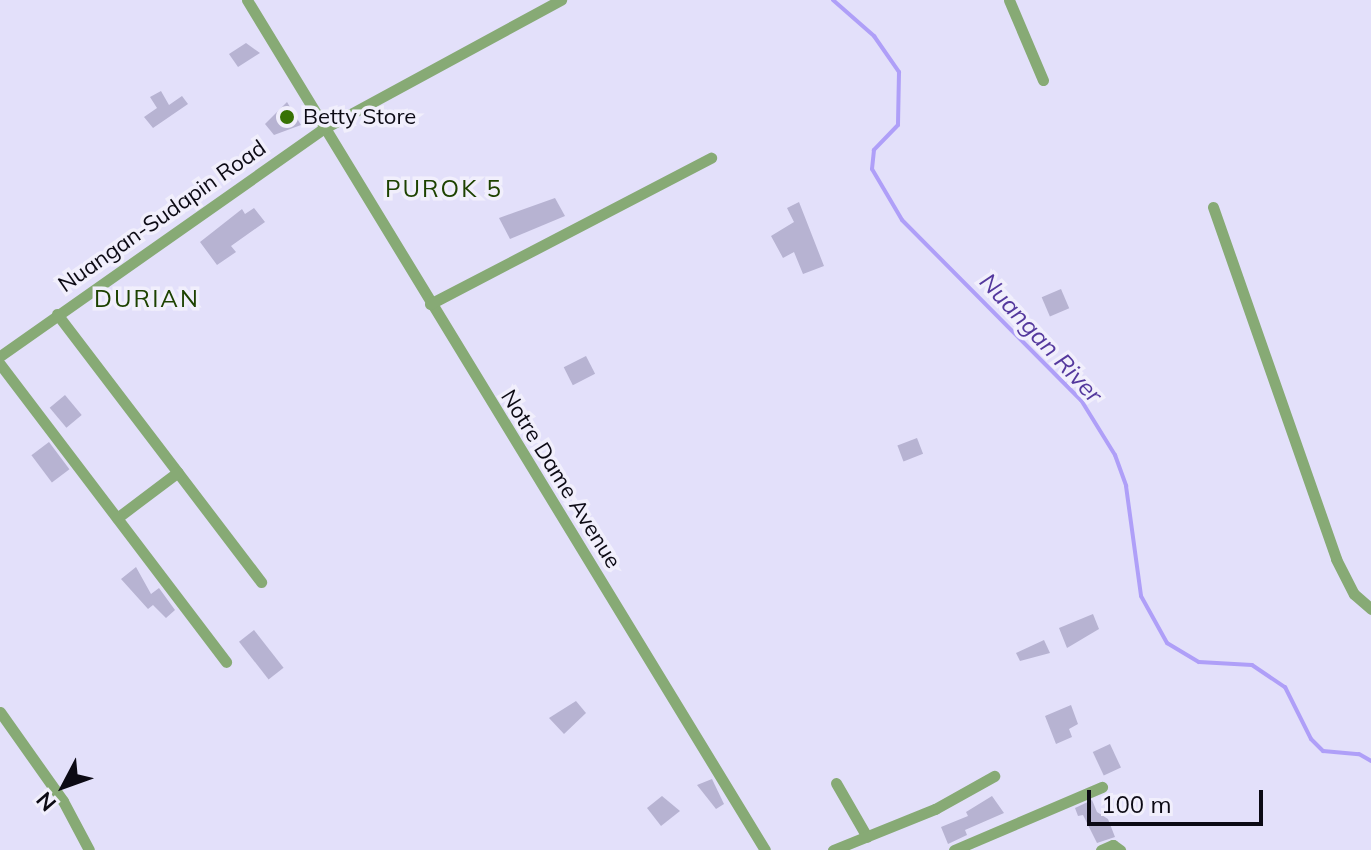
<!DOCTYPE html>
<html>
<head>
<meta charset="utf-8">
<style>
  body { margin:0 }
  #map { position:relative; width:1371px; height:850px; overflow:hidden; background:#e3e0fa; font-family:Mulish,sans-serif }
  div>[style] { position:absolute }
  .stream>* { height:4px; margin:-2px; padding:0 2px; transform-origin:2px; border-radius:2px; background:#af9ff8 }
  .building>* { inset:0; background:#b7b3d2; transform-origin:0 0 }
  .minor>* { height:11px; margin:-5.5px; padding:0 5.5px; transform-origin:5.5px; border-radius:5.5px; background:#87aa75 }
  .dots>* { width:22px; height:22px; translate:-50% -50%; box-sizing:border-box; border:4px solid #f1effc; border-radius:50% }
  span { translate:-50% -50%; white-space:nowrap; text-align:center; line-height:1.15; -webkit-text-stroke:7px #f1effc; paint-order:stroke }
  .poi-label { font-size:22px; color:#0c0a14 }
  .left { translate:0 -50%; text-align:left }
  .street-label { font-size:22px; color:#0c0a14 }
  .neighbourhood-label { font-size:24px; color:#1d4200; letter-spacing:2px }
  .water-label { font-size:24px; color:#54389d; font-style:italic }
  .north { position:absolute; left:24px; top:746px; width:80px; height:80px; -webkit-text-stroke:6px #f1effc; paint-order:stroke; rotate:229deg; font-size:22px; font-weight:700; line-height:32px; text-align:center; color:#0c0a14 }
  .north::after { content:''; display:block; margin:auto; width:28px; height:36px; background:#0c0a14; clip-path:polygon(50% 0,100% 100%,50% 72%,0 100%) }
  .scale { position:absolute; left:1087px; top:790px; width:176px; height:36px; box-sizing:border-box; border:4px solid #0c0a14; border-top:0; padding-left:10px; font-size:24px; line-height:28px; white-space:nowrap; color:#0c0a14; -webkit-text-stroke:6px #f1effc; paint-order:stroke }
</style>
</head>
<body>
<div id="map">
  <div class="stream">
    <i style="left:833px;top:0;width:55px;rotate:41.3deg"></i>
    <i style="left:874px;top:36px;width:44px;rotate:55.2deg"></i>
    <i style="left:899px;top:72px;width:53px;rotate:91.1deg"></i>
    <i style="left:898px;top:125px;width:35px;rotate:134deg"></i>
    <i style="left:874px;top:150px;width:19px;rotate:96deg"></i>
    <i style="left:872px;top:169px;width:59px;rotate:59.5deg"></i>
    <i style="left:902px;top:220px;width:254px;rotate:45.2deg"></i>
    <i style="left:1081px;top:400px;width:65px;rotate:58.3deg"></i>
    <i style="left:1115px;top:455px;width:33px;rotate:70deg"></i>
    <i style="left:1126px;top:486px;width:111px;rotate:82.2deg"></i>
    <i style="left:1141px;top:596px;width:54px;rotate:61deg"></i>
    <i style="left:1167px;top:643px;width:37px;rotate:31deg"></i>
    <i style="left:1199px;top:662px;width:53px;rotate:3.2deg"></i>
    <i style="left:1252px;top:665px;width:40px;rotate:34deg"></i>
    <i style="left:1285px;top:687px;width:58px;rotate:63.4deg"></i>
    <i style="left:1311px;top:739px;width:17px;rotate:45deg"></i>
    <i style="left:1323px;top:751px;width:36px;rotate:5deg"></i>
    <i style="left:1359px;top:754px;width:14px;rotate:30deg"></i>
  </div>
  <div class="building">
    <i style="clip-path:polygon(246px 43px,260px 53px,238px 67px,229px 54px)"></i>
    <i style="clip-path:polygon(161px 91px,169px 105px,182px 96px,188px 104px,153px 128px,144px 117px,157px 108px,150px 97px)"></i>
    <i style="clip-path:polygon(287px 102px,301px 125px,274px 135px,265px 124px)"></i>
    <i style="clip-path:polygon(555px 198px,565px 216px,510px 239px,499px 218px)"></i>
    <i style="clip-path:polygon(799px 202px,824px 266px,803px 274px,794px 252px,783px 258px,771px 236px,794px 222px,787px 208px)"></i>
    <i style="clip-path:polygon(254px 208px,265px 222px,231px 246px,236px 252px,217px 265px,200px 242px,242px 209px,245px 214px)"></i>
    <i style="left:1061px;top:289px;width:21px;height:21px;rotate:67deg"></i>
    <i style="left:586px;top:356px;width:20px;height:25px;rotate:63deg"></i>
    <i style="left:65px;top:395px;width:26px;height:20px;rotate:50deg"></i>
    <i style="left:917px;top:438px;width:17px;height:21px;rotate:69deg"></i>
    <i style="left:49px;top:442px;width:34px;height:22px;rotate:53deg"></i>
    <i style="clip-path:polygon(136px 567px,151px 594px,159px 588px,175px 610px,166px 618px,153px 605px,148px 609px,121px 579px)"></i>
    <i style="clip-path:polygon(1093px 614px,1099px 629px,1067px 648px,1059px 628px)"></i>
    <i style="left:254px;top:630px;width:48px;height:19px;rotate:52deg"></i>
    <i style="clip-path:polygon(1044px 640px,1050px 653px,1020px 661px,1016px 653px)"></i>
    <i style="clip-path:polygon(576px 701px,586px 713px,564px 734px,549px 718px)"></i>
    <i style="clip-path:polygon(1071px 705px,1078px 724px,1069px 729px,1072px 737px,1056px 744px,1045px 716px)"></i>
    <i style="left:1110px;top:744px;width:26px;height:19px;rotate:65deg"></i>
    <i style="clip-path:polygon(712px 779px,724px 804px,716px 809px,697px 785px)"></i>
    <i style="clip-path:polygon(662px 796px,680px 811px,661px 826px,647px 808px)"></i>
    <i style="clip-path:polygon(992px 796px,1004px 813px,965px 830px,967px 835px,948px 844px,941px 827px,968px 816px,966px 812px)"></i>
    <i style="clip-path:polygon(1092px 800px,1097px 812px,1108px 819px,1115px 837px,1097px 843px,1083px 815px,1078px 816px,1075px 808px)"></i>
  </div>
  <div class="minor">
    <i style="left:247px;top:0;width:995px;rotate:58.64deg"></i>
    <i style="left:1009px;top:0;width:87px;rotate:67deg"></i>
    <i style="left:1213px;top:207px;width:373px;rotate:70.7deg"></i>
    <i style="left:1336px;top:559px;width:39px;rotate:63deg"></i>
    <i style="left:1354px;top:594px;width:23px;rotate:41deg"></i>
    <i style="left:430px;top:304px;width:317px;rotate:-27.5deg"></i>
    <i style="left:57px;top:314px;width:337px;rotate:52.7deg"></i>
    <i style="left:0;top:356px;width:395px;rotate:-35.1deg"></i>
    <i style="left:323px;top:129px;width:271px;rotate:-28.5deg"></i>
    <i style="left:0;top:364px;width:374px;rotate:52.8deg"></i>
    <i style="left:117px;top:518px;width:76px;rotate:-37deg"></i>
    <i style="left:0;top:712px;width:109px;rotate:54.7deg"></i>
    <i style="left:63px;top:801px;width:55px;rotate:62deg"></i>
    <i style="left:836px;top:783px;width:62px;rotate:60.1deg"></i>
    <i style="left:833px;top:850px;width:110px;rotate:-21.9deg"></i>
    <i style="left:935px;top:809px;width:68px;rotate:-29.2deg"></i>
    <i style="left:954px;top:850px;width:161px;rotate:-23.1deg"></i>
    <i style="left:1101px;top:850px;width:13px;rotate:-23deg"></i>
    <i style="left:1113px;top:845px;width:9px;rotate:36deg"></i>
  </div>
  <div class="dots">
    <i style="left:287px;top:117px;background:#387204"></i>
  </div>
  <div class="poi-label">
    <span class="left" style="left:303px;top:117px">Betty Store</span>
  </div>
  <div class="street-label">
    <span style="left:162px;top:216px;rotate:-35deg">Nuangan-Sudapin Road</span>
    <span style="left:561px;top:479px;rotate:58deg">Notre Dame Avenue</span>
  </div>
  <div class="neighbourhood-label">
    <span style="left:444px;top:189px">PUROK 5</span>
    <span style="left:147px;top:299px">DURIAN</span>
  </div>
  <div class="water-label">
    <span style="left:1041px;top:338px;rotate:47deg">Nuangan River</span>
  </div>
  <div class="north">N</div>
  <div class="scale">100 m</div>
</div>
</body>
</html>
